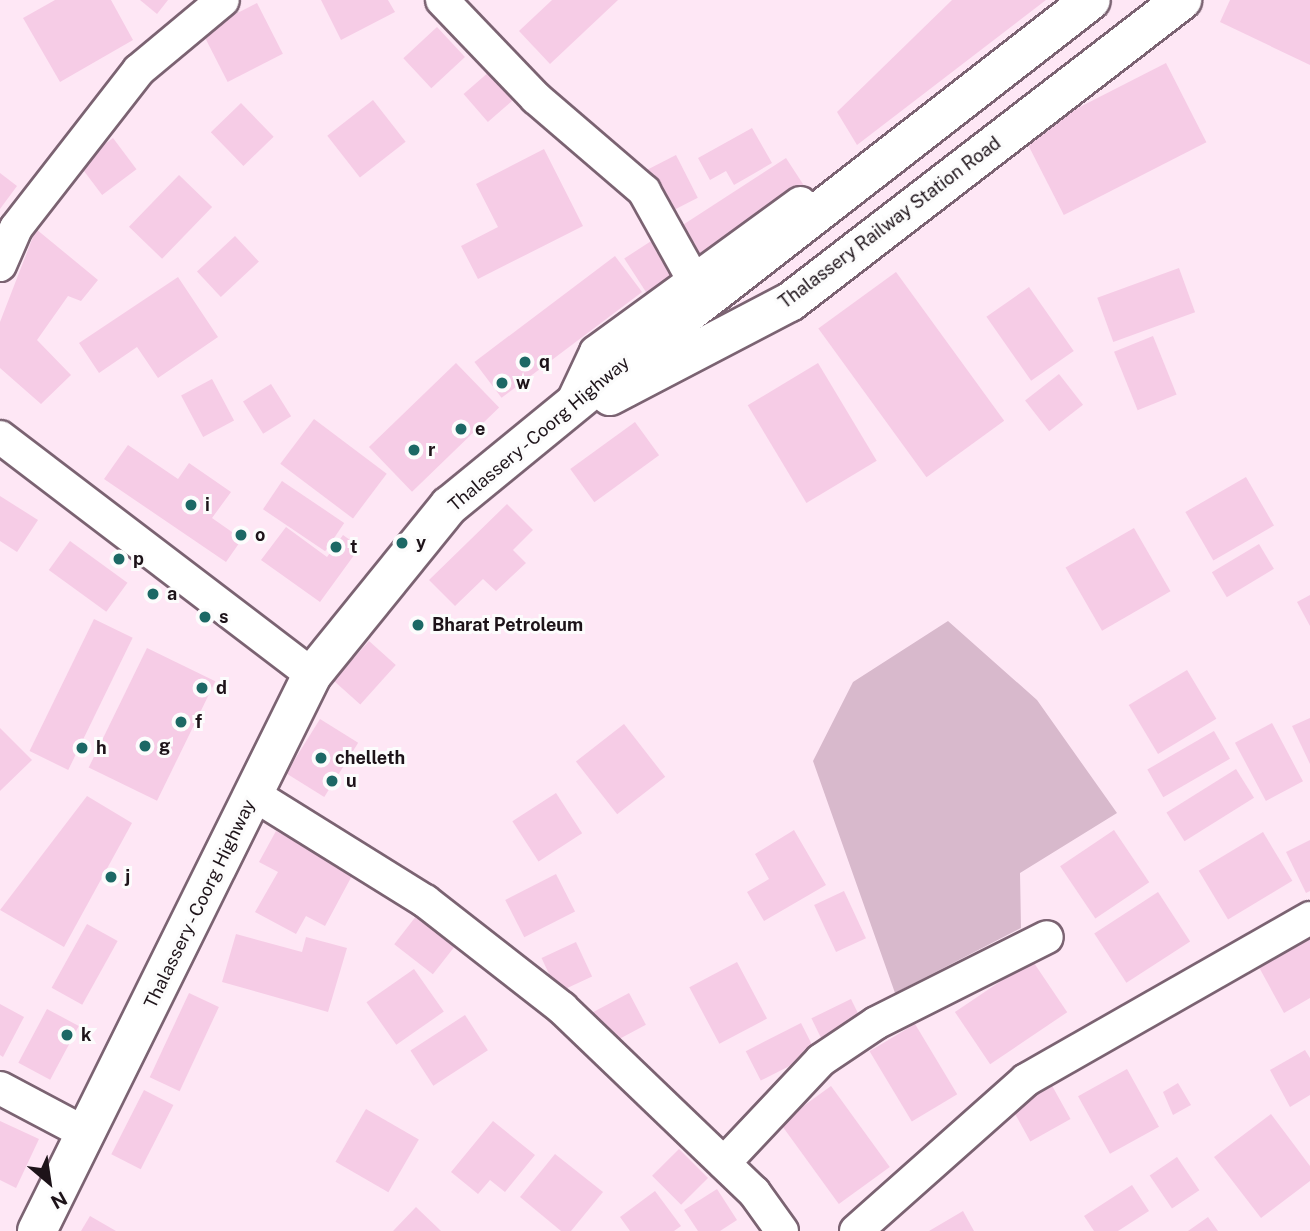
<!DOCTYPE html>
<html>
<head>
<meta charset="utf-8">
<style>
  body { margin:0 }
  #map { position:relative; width:1310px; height:1231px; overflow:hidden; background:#fee7f5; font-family:"Public Sans",sans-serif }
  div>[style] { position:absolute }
  .green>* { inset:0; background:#d8b9cc }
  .building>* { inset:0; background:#f6cce6; transform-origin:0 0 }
  .roads { filter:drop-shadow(2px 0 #7b6372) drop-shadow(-2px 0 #7b6372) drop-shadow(0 2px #7b6372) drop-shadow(0 -2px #7b6372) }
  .minor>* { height:32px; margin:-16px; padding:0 16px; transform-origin:16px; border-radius:16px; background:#fff }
  .major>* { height:38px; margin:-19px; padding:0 19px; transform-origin:19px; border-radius:19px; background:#fff }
  .dots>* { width:19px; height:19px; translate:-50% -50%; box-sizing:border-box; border:4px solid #fcfcfc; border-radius:50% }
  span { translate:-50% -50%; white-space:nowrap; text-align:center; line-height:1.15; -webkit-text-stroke:6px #fcfcfc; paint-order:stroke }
  .street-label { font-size:18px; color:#1d1319 }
  .poi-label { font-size:18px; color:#1d1319; font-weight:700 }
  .left { translate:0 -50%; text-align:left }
  .north { position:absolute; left:14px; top:1147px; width:70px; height:70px; -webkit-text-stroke:5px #fcfcfc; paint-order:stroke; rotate:151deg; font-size:19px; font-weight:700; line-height:28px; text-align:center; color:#1d1319 }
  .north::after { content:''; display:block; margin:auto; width:24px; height:32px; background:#1d1319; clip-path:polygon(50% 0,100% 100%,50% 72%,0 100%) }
</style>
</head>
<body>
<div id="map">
  <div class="green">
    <i style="clip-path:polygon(948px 621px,1037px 700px,1117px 813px,1020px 873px,1021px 928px,895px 993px,813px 761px,853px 682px)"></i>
  </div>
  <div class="building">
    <i style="clip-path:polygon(55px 0,111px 0,133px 40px,60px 82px,23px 18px)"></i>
    <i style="clip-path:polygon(140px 0,168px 0,157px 14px)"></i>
    <i style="clip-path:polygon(321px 0,388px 0,395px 12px,341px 40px)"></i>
    <i style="clip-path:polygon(552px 0,618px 0,550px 64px,519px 31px)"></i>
    <i style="clip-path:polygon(952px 0,1046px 0,857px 145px,837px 112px)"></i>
    <i style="clip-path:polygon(1230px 0,1310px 0,1310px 65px,1220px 22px)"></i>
    <i style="left:257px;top:3px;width:57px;height:62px;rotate:63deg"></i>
    <i style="left:437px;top:27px;width:41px;height:46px;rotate:47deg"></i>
    <i style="left:1166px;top:63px;width:89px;height:160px;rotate:63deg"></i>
    <i style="left:490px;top:71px;width:37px;height:35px;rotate:49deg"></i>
    <i style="left:373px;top:100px;width:53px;height:58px;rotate:52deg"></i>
    <i style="left:241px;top:103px;width:47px;height:42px;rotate:46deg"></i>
    <i style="clip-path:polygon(752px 128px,772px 163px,734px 185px,726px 171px,710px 180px,698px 158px)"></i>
    <i style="left:113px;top:138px;width:39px;height:43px;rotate:53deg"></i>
    <i style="clip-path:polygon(544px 149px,583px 226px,478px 279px,461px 246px,498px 227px,476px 184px)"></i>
    <i style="left:676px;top:155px;width:48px;height:34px;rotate:63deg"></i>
    <i style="left:786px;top:158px;width:35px;height:131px;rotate:57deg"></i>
    <i style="clip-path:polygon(0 173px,17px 186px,0 209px)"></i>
    <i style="left:179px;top:175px;width:46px;height:72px;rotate:44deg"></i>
    <i style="clip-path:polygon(36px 229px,98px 280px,81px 301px,68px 296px,37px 340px,71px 375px,41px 404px,0 368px,0 322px)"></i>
    <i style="left:662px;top:234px;width:42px;height:45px;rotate:57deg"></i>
    <i style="left:235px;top:236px;width:35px;height:52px;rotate:47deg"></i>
    <i style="left:615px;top:256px;width:45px;height:176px;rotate:53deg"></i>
    <i style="left:1179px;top:268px;width:47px;height:87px;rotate:70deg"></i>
    <i style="left:896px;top:272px;width:184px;height:96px;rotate:54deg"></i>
    <i style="clip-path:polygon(178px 277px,218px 337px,158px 378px,137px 347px,99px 373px,79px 343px)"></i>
    <i style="left:1029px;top:287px;width:78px;height:52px;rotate:55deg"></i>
    <i style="left:1153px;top:336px;width:63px;height:42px;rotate:68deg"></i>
    <i style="left:456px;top:363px;width:62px;height:121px;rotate:46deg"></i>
    <i style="left:818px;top:363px;width:114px;height:82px;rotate:59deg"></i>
    <i style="left:1059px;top:374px;width:39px;height:43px;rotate:52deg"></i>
    <i style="left:212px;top:379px;width:47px;height:35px;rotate:62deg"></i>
    <i style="left:271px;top:384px;width:38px;height:33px;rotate:58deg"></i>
    <i style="left:314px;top:419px;width:91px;height:56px;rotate:37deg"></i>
    <i style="left:635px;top:422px;width:41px;height:80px;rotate:54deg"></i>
    <i style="clip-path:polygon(128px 445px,178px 479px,189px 463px,231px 492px,212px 518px,242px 539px,226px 562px,104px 479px)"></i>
    <i style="left:1246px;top:477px;width:56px;height:70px;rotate:60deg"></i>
    <i style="left:282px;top:481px;width:75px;height:34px;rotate:34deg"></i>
    <i style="clip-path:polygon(0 496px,38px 520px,17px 552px,0 541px)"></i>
    <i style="clip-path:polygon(507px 504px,533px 530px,513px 550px,526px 563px,496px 591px,483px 579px,455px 606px,429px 580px)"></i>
    <i style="clip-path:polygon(286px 527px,327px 557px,343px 535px,360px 547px,320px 602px,261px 560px)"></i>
    <i style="left:1134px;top:528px;width:73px;height:79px;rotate:60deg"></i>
    <i style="left:70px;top:541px;width:71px;height:36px;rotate:36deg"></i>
    <i style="left:1259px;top:544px;width:29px;height:55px;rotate:59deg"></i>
    <i style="clip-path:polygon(1310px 595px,1310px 626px,1297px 602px)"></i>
    <i style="left:94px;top:619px;width:43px;height:147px;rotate:26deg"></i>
    <i style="left:369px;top:641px;width:36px;height:53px;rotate:42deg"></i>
    <i style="left:147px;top:648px;width:76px;height:133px;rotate:26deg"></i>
    <i style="left:1187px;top:670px;width:57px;height:68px;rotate:59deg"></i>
    <i style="clip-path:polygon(1310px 718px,1310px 764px,1292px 726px)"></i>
    <i style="left:320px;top:719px;width:45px;height:64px;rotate:32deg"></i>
    <i style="left:1272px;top:723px;width:66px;height:42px;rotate:62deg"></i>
    <i style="left:624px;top:724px;width:67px;height:61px;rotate:52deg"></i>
    <i style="clip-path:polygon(0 728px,32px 760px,0 791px)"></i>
    <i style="left:1214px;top:731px;width:32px;height:77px;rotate:60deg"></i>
    <i style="left:1236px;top:769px;width:34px;height:82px;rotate:58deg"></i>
    <i style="left:556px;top:793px;width:48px;height:52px;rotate:57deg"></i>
    <i style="clip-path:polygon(87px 796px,132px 823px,64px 947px,0 910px)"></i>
    <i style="clip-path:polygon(794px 830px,826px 885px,764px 921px,747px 892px,769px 879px,755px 854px)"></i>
    <i style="left:1114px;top:830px;width:63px;height:65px;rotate:56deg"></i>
    <i style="clip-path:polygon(276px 831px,354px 872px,325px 926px,306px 916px,296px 934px,255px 912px,278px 872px,259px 862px)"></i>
    <i style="left:1263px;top:832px;width:57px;height:75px;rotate:59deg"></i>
    <i style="clip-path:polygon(1310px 840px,1310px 891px,1306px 893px,1286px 852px)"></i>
    <i style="left:556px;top:874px;width:42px;height:57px;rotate:63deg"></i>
    <i style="left:844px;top:891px;width:52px;height:33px;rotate:65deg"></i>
    <i style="left:1158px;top:892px;width:59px;height:76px;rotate:57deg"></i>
    <i style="left:417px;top:915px;width:49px;height:37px;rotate:38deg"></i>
    <i style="left:87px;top:924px;width:35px;height:73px;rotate:29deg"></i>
    <i style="clip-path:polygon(1310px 933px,1310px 998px,1284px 1013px,1255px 960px)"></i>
    <i style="clip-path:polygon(236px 934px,302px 952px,306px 937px,347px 948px,328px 1012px,222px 982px)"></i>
    <i style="left:576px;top:942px;width:38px;height:38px;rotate:65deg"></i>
    <i style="left:1032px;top:960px;width:63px;height:93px;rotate:56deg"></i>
    <i style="left:737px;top:962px;width:64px;height:54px;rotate:62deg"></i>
    <i style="left:414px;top:969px;width:52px;height:58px;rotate:55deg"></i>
    <i style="left:189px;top:993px;width:33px;height:93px;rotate:25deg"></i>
    <i style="left:629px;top:993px;width:36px;height:43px;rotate:62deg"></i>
    <i style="left:851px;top:999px;width:30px;height:44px;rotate:64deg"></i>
    <i style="clip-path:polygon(0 1004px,24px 1017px,3px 1057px,0 1055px)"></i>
    <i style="left:47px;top:1009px;width:36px;height:61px;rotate:28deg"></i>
    <i style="left:465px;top:1015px;width:42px;height:65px;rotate:57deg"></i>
    <i style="left:801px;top:1023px;width:33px;height:62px;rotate:63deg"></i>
    <i style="left:915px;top:1024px;width:82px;height:53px;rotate:59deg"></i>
    <i style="clip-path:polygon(1305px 1050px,1310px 1058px,1310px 1095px,1290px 1107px,1270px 1070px)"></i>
    <i style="left:1040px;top:1064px;width:63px;height:46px;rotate:61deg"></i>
    <i style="left:1127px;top:1069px;width:66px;height:56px;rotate:61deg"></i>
    <i style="clip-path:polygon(1178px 1083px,1191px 1105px,1173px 1115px,1163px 1092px)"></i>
    <i style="left:831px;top:1086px;width:100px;height:63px;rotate:54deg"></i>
    <i style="left:144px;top:1090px;width:33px;height:72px;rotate:27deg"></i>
    <i style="left:366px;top:1109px;width:61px;height:61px;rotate:30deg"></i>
    <i style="clip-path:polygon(1271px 1114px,1310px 1166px,1310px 1181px,1261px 1218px,1214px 1157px)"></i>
    <i style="clip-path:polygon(0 1121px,39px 1139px,16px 1188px,0 1180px)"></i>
    <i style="clip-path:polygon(493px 1121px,535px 1155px,505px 1192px,490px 1180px,478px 1194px,451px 1172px)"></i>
    <i style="left:679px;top:1149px;width:41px;height:38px;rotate:45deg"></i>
    <i style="clip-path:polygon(555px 1154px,603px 1192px,571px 1231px,561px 1231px,520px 1197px)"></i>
    <i style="left:1177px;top:1157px;width:40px;height:33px;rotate:56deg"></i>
    <i style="clip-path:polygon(1132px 1185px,1149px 1211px,1118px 1231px,1094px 1231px,1084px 1216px)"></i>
    <i style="clip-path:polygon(717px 1189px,737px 1220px,720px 1231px,698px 1231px,684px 1210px)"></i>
    <i style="clip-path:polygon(655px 1191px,681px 1226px,674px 1231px,630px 1231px,620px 1217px)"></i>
    <i style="clip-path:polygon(416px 1207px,441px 1231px,393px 1231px)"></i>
    <i style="clip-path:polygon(963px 1211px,974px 1231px,929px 1231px)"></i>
    <i style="clip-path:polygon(90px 1216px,116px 1231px,81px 1231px)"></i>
    <i style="clip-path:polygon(1208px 1217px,1218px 1231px,1188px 1231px)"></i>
  </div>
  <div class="roads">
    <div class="minor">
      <i style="left:442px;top:0;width:136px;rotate:46.2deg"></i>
      <i style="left:536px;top:98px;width:143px;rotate:40.7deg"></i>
      <i style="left:644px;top:191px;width:103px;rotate:60.9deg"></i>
      <i style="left:0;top:265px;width:40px;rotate:-66.6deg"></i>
      <i style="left:16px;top:228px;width:200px;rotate:-52.1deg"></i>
      <i style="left:139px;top:70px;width:109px;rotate:-39.8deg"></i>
      <i style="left:572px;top:403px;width:56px;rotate:-64.8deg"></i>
      <i style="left:596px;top:352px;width:253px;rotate:-36.1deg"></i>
      <i style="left:0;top:437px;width:392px;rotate:37.3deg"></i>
      <i style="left:253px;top:794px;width:203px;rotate:31.9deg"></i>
      <i style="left:425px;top:901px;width:174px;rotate:38deg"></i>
      <i style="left:562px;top:1008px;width:266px;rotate:43.8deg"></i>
      <i style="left:754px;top:1192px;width:48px;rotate:54.3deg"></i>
      <i style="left:0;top:1088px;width:98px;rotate:27.9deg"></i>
      <i style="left:724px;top:1163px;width:141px;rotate:-46.7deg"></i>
      <i style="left:821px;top:1060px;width:66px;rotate:-33.9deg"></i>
      <i style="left:876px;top:1023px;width:191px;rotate:-26.7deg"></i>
      <i style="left:856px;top:1231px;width:227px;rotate:-41.6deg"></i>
      <i style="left:1026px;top:1080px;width:327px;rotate:-29.7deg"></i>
    </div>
    <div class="major">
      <i style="left:610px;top:396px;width:203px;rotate:-27.6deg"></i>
      <i style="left:790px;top:302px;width:495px;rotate:-37.6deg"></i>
      <i style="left:37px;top:1231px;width:620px;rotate:-63.68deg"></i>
      <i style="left:312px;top:675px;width:218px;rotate:-51deg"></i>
      <i style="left:449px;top:506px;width:221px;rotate:-39.3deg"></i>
      <i style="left:620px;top:366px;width:596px;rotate:-37.85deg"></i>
    </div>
  </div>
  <div class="dots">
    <i style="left:525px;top:362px;background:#1c6865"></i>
    <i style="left:502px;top:383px;background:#1c6865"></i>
    <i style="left:461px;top:429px;background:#1c6865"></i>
    <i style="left:414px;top:450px;background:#1c6865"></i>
    <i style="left:191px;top:505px;background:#1c6865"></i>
    <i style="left:241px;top:535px;background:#1c6865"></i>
    <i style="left:402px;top:543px;background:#1c6865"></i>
    <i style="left:336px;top:547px;background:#1c6865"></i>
    <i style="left:119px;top:559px;background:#1c6865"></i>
    <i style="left:153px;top:594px;background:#1c6865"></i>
    <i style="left:205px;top:617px;background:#1c6865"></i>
    <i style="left:418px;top:625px;background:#1c6865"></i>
    <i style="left:202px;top:688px;background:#1c6865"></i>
    <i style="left:181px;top:722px;background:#1c6865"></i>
    <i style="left:145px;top:746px;background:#1c6865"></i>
    <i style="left:82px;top:748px;background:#1c6865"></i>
    <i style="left:321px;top:758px;background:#1c6865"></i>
    <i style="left:332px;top:781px;background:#1c6865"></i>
    <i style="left:111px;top:877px;background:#1c6865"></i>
    <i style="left:67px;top:1035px;background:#1c6865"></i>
  </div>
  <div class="street-label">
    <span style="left:890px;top:223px;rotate:-37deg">Thalassery Railway Station Road</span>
    <span style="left:539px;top:434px;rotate:-40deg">Thalassery - Coorg Highway</span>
    <span style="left:200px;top:904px;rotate:-64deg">Thalassery - Coorg Highway</span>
  </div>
  <div class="poi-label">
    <span class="left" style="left:539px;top:362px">q</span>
    <span class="left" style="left:516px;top:383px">w</span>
    <span class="left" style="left:475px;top:429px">e</span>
    <span class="left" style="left:428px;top:450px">r</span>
    <span class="left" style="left:205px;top:505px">i</span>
    <span class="left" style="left:255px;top:535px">o</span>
    <span class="left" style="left:416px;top:543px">y</span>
    <span class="left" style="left:350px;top:547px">t</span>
    <span class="left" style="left:133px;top:559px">p</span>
    <span class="left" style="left:167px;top:594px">a</span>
    <span class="left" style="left:219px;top:617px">s</span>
    <span class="left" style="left:432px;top:625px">Bharat Petroleum</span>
    <span class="left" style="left:216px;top:688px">d</span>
    <span class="left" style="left:195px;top:722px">f</span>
    <span class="left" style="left:159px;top:746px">g</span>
    <span class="left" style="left:96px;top:748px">h</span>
    <span class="left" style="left:335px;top:758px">chelleth</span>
    <span class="left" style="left:346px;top:781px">u</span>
    <span class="left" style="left:125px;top:877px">j</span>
    <span class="left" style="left:81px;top:1035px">k</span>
  </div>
  <div class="north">N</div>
</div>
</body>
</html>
